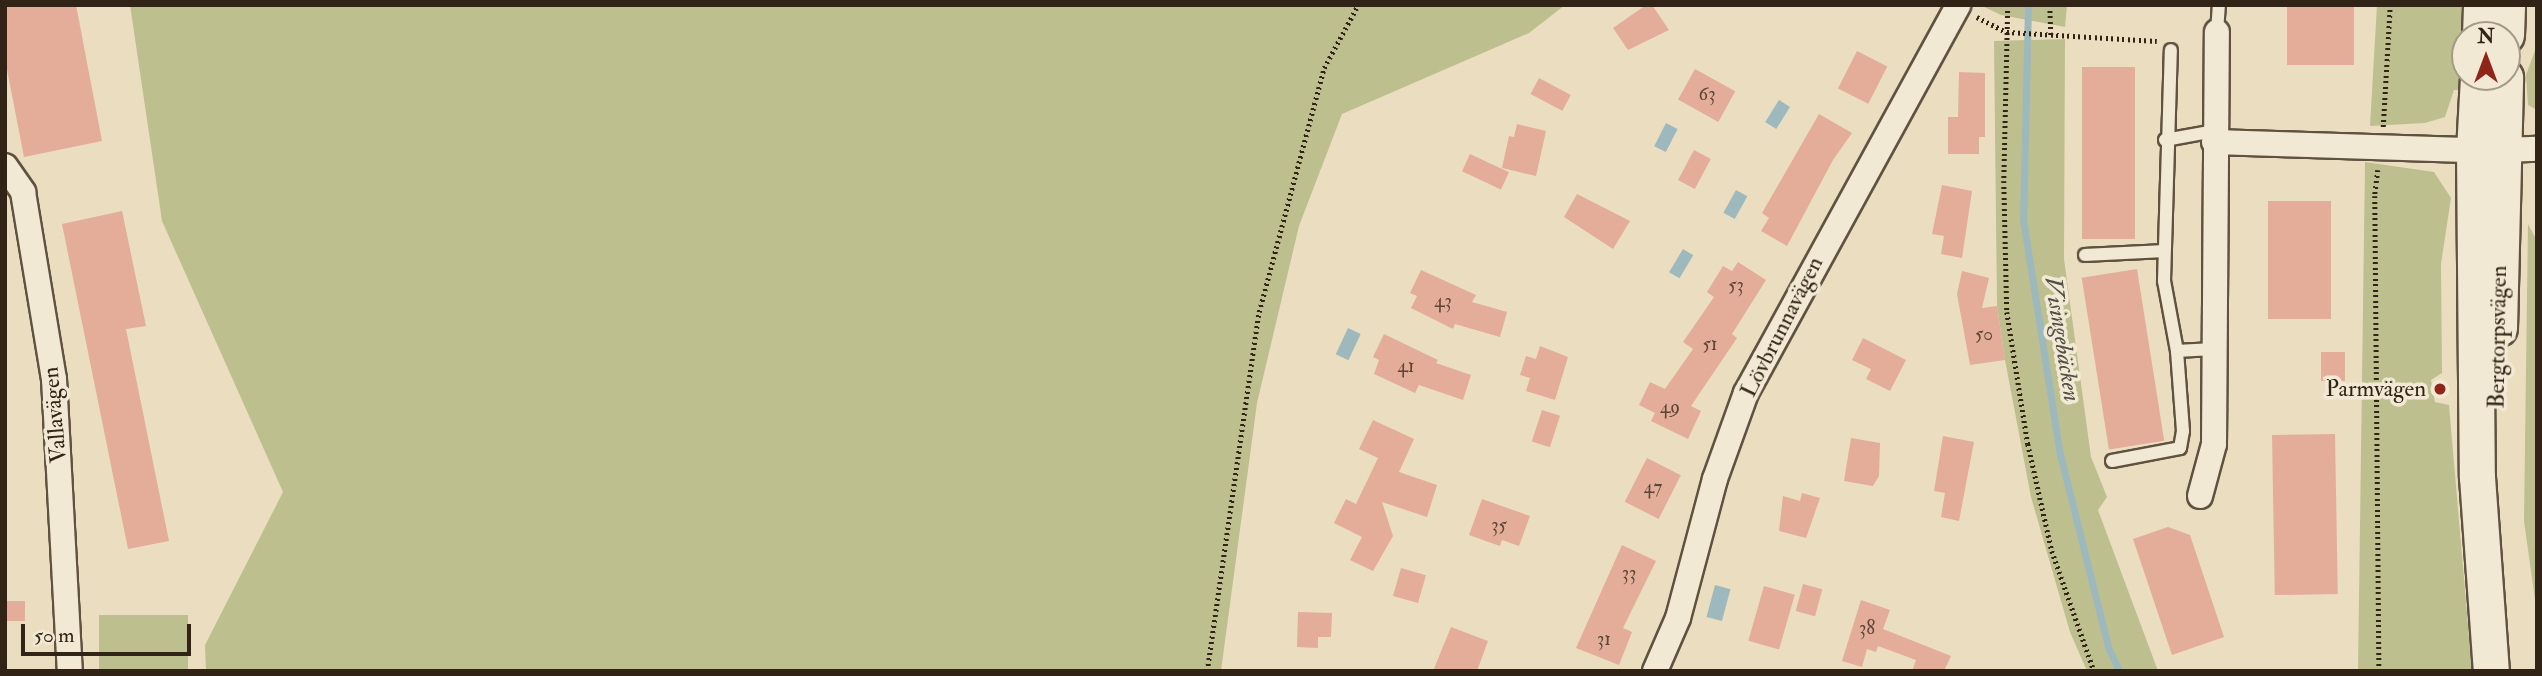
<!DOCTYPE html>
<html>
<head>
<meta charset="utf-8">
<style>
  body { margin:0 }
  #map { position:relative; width:2542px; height:676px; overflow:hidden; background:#ebddbf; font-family:"IM FELL Double Pica",serif }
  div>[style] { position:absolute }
  .green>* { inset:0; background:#bebf8e; transform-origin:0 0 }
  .water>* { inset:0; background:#9db9bd; transform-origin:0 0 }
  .stream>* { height:7px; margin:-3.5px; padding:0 3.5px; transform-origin:3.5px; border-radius:3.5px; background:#9db9bd }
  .building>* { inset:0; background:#e3ad9a; transform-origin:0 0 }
  .path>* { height:4.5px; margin-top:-2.25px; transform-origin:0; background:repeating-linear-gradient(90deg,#312315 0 2px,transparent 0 5.5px) }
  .roads { filter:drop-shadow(2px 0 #605240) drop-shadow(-2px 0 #605240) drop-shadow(0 2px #605240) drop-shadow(0 -2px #605240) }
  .service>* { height:12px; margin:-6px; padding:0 6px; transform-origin:6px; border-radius:6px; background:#f2e9d5 }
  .minor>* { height:24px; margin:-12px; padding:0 12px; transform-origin:12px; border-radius:12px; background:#f2e9d5 }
  .secondary>* { height:35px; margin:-17.5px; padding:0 17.5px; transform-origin:17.5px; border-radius:17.5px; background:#f2e9d5 }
  .dots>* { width:19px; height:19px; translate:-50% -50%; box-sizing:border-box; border:4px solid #f2e9d5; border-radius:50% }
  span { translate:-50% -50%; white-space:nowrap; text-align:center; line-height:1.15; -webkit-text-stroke:7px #f2e9d5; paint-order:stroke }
  .number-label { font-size:19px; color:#5e4636 }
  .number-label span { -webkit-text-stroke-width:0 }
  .street-label { font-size:23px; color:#312315 }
  .poi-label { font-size:23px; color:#312315 }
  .right { translate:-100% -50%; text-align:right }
  .water-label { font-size:24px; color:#515047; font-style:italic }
  .frame { position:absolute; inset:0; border:7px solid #312315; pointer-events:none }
  .north { position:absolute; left:2451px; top:21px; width:70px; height:70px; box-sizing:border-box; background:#f2e9d5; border:2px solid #a59a88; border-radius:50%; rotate:0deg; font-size:19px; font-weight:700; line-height:28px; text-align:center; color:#312315 }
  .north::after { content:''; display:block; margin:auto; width:24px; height:32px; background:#8f2418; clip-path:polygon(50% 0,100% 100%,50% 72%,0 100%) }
  .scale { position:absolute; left:21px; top:624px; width:170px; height:32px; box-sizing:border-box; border:4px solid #312315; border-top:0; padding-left:9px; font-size:21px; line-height:24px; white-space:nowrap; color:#312315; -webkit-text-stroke:5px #f2e9d5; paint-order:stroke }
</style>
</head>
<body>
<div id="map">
  <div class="green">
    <i style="clip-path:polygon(130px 5px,1565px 5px,1529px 33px,1342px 114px,1299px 226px,1257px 403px,1221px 671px,206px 671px,205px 645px,283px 492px,162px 221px)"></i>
    <i style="clip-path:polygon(1980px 5px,2067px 5px,2065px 27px,2001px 15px)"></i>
    <i style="clip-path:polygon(2377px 5px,2468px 5px,2464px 90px,2454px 90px,2445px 117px,2425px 123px,2370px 126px)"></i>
    <i style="clip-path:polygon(2065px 39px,2064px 259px,2091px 457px,2107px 497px,2098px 510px,2158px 671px,2087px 671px,2070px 632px,2031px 497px,2005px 360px,1997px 306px,1994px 41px)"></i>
    <i style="clip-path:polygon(2537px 45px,2537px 110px,2528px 105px,2526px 75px)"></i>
    <i style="clip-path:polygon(2365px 162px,2434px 172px,2451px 198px,2441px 264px,2442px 373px,2431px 380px,2435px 402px,2449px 405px,2472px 671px,2358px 671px)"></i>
    <i style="clip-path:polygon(2528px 224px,2537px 241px,2537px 614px,2524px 521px)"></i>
    <i style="left:188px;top:615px;width:56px;height:89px;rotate:90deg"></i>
  </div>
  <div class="water">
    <i style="left:1779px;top:100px;width:13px;height:26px;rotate:32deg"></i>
    <i style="left:1666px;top:123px;width:13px;height:26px;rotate:27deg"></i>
    <i style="left:1736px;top:190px;width:13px;height:26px;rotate:29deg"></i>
    <i style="left:1683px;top:249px;width:12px;height:27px;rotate:31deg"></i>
    <i style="left:1348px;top:328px;width:14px;height:29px;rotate:25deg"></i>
    <i style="left:1715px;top:585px;width:16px;height:33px;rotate:15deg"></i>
  </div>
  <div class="stream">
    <i style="left:2028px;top:5px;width:214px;rotate:91.3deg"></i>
    <i style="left:2023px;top:219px;width:238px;rotate:81.1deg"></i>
    <i style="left:2060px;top:454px;width:199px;rotate:76deg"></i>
    <i style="left:2108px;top:647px;width:26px;rotate:65deg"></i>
  </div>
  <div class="building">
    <i style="clip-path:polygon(76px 5px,102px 141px,24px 157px,5px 59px,5px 7px)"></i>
    <i style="clip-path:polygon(1646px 5px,1652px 5px,1669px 30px,1628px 50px,1613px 28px)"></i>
    <i style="left:2287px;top:5px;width:67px;height:60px"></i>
    <i style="left:1857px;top:51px;width:34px;height:42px;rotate:27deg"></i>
    <i style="left:2082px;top:67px;width:53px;height:172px"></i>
    <i style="left:1695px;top:69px;width:46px;height:35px;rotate:29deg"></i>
    <i style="clip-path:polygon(1959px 72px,1985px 73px,1985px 137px,1979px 137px,1979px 154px,1948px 154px,1948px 117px,1958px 117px)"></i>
    <i style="left:1539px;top:78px;width:36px;height:18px;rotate:28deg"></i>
    <i style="clip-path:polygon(1819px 114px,1852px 133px,1833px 160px,1787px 246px,1761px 231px,1769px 218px,1762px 213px)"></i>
    <i style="clip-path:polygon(1517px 124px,1546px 131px,1536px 176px,1502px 168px,1509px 136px,1514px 137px)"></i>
    <i style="left:1694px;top:150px;width:19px;height:34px;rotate:28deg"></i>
    <i style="left:1470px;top:154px;width:43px;height:19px;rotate:25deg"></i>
    <i style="clip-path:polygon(1942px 185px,1972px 191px,1962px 258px,1941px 254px,1944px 236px,1932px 234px)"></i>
    <i style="clip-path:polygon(1577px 194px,1630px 221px,1613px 249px,1564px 217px)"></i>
    <i style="left:2268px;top:201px;width:63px;height:118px"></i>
    <i style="clip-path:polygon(122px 211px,146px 326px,126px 329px,169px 541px,128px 549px,62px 224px)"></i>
    <i style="clip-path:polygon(1738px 262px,1766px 280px,1732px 334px,1737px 338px,1691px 406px,1701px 411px,1688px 439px,1651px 421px,1655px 413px,1639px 405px,1650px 382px,1665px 389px,1693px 349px,1683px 342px,1714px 297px,1707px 292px,1723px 266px,1732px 271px)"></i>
    <i style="left:2137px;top:269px;width:174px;height:56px;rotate:81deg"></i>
    <i style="clip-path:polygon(1421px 270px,1476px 295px,1472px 302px,1507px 312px,1500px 337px,1455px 324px,1453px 329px,1411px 308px,1417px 296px,1410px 293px)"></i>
    <i style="clip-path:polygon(1962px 271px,1989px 278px,1982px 308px,1997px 306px,2005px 360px,1970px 365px,1957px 294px)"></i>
    <i style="clip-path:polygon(1384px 334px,1438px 360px,1436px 363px,1471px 375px,1463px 400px,1419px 385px,1415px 393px,1374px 374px,1379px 360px,1373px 357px)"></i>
    <i style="clip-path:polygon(1863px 338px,1906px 360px,1890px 391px,1866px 379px,1871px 369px,1852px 360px)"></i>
    <i style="clip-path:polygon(1540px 346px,1568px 357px,1555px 400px,1526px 391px,1530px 378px,1520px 375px,1526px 356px,1536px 359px)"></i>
    <i style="left:2321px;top:352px;width:24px;height:29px"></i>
    <i style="left:1542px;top:410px;width:19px;height:33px;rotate:18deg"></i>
    <i style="clip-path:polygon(1373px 420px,1414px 439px,1399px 472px,1437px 485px,1427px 517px,1382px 502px,1393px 536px,1373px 571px,1350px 560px,1362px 537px,1334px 523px,1346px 499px,1356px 504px,1378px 458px,1359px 449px)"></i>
    <i style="left:2335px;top:434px;width:160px;height:63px;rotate:89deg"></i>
    <i style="clip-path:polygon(1943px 436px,1974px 442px,1959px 521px,1941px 517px,1945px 493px,1934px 491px)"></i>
    <i style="clip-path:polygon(1851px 438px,1880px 443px,1879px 476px,1873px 486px,1844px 481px)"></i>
    <i style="left:1647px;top:458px;width:38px;height:49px;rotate:27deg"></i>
    <i style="clip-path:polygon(1802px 493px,1820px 498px,1806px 538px,1779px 531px,1783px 496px,1800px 501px)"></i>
    <i style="clip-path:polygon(1482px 499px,1530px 516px,1519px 546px,1502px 540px,1500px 546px,1469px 535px)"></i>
    <i style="clip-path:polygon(2168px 527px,2190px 535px,2224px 637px,2172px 655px,2133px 539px)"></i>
    <i style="clip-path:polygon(1622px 545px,1656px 561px,1623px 628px,1632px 632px,1619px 665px,1576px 648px)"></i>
    <i style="left:1401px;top:568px;width:26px;height:29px;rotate:16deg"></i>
    <i style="left:1803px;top:584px;width:20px;height:28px;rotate:15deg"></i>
    <i style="left:1764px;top:586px;width:32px;height:57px;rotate:16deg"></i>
    <i style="clip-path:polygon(1861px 600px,1890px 610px,1883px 629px,1951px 656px,1944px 671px,1912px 671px,1916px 660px,1878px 646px,1876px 652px,1867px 649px,1862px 667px,1842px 661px)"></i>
    <i style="left:5px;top:601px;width:20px;height:20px"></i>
    <i style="clip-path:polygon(1298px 612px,1332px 613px,1331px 637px,1318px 637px,1318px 648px,1297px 647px)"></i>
    <i style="clip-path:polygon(1451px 627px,1488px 641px,1477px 671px,1433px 671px)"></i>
  </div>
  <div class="path">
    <i style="left:2008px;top:5px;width:176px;rotate:91.3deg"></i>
    <i style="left:2004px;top:181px;width:131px;rotate:88.7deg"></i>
    <i style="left:2007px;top:312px;width:134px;rotate:81deg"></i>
    <i style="left:2028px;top:444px;width:110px;rotate:77.4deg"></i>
    <i style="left:2052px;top:551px;width:127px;rotate:70.7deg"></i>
    <i style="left:2050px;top:5px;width:30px;rotate:88deg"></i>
    <i style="left:1977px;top:17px;width:34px;rotate:27deg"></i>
    <i style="left:2007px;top:32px;width:150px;rotate:3.4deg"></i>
    <i style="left:2383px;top:127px;width:122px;rotate:-86.7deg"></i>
    <i style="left:2378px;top:170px;width:26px;rotate:97deg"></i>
    <i style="left:2375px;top:196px;width:475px;rotate:89.5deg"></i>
    <i style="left:1207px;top:671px;width:363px;rotate:-81.8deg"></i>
    <i style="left:1259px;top:312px;width:253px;rotate:-75.1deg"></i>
    <i style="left:1324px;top:68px;width:72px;rotate:-61.6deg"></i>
  </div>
  <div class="roads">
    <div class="service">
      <i style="left:2217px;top:32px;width:27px;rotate:-86deg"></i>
      <i style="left:2165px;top:140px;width:51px;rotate:-10.2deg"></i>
      <i style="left:2085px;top:255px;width:79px;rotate:-2.9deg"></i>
      <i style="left:2177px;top:351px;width:36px;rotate:-3deg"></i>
      <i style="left:2112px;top:461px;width:69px;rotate:-10.8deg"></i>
      <i style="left:2180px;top:448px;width:17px;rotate:-80deg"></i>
      <i style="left:2183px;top:431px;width:80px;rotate:-94.3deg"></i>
      <i style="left:2177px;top:351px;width:71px;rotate:-100.5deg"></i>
      <i style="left:2164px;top:281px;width:231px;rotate:-88.3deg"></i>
    </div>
    <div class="minor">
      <i style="left:2214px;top:142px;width:260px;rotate:1.8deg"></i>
      <i style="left:2503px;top:150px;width:34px;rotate:-2deg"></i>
      <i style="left:5px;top:166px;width:32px;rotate:55deg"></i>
      <i style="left:23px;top:192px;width:190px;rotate:80.6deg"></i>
      <i style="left:54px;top:379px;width:292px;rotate:86.9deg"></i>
      <i style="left:2200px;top:496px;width:54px;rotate:-74.9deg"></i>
      <i style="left:2214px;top:444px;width:412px;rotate:-89.6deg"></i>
      <i style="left:1655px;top:671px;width:58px;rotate:-66.5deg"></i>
      <i style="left:1678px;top:618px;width:144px;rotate:-75.1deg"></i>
      <i style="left:1715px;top:479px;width:91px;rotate:-70.2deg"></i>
      <i style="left:1746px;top:393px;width:442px;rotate:-61.3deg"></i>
    </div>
    <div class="secondary">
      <i style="left:2480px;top:35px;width:30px;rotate:-88deg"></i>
      <i style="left:2506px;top:35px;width:30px;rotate:-88deg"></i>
      <i style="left:2478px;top:77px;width:73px;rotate:93.1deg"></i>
      <i style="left:2474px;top:150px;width:327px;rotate:89.5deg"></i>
      <i style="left:2477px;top:477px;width:195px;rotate:85.9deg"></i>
      <i style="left:2499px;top:328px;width:251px;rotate:-88.6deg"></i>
    </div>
  </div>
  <div class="dots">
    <i style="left:2440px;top:389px;background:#8f2418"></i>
  </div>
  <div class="number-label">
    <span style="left:1707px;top:95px">63</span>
    <span style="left:1736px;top:286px">53</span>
    <span style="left:1443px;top:302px">43</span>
    <span style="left:1984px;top:335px">50</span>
    <span style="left:1710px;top:345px">51</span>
    <span style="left:1406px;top:367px">41</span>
    <span style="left:1670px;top:408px">49</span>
    <span style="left:1653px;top:488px">47</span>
    <span style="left:1499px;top:526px">35</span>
    <span style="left:1629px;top:574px">33</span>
    <span style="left:1867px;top:629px">38</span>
    <span style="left:1604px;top:640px">31</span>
  </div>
  <div class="street-label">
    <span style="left:1782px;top:327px;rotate:-63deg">Lövbrunnavägen</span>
    <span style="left:2498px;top:337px;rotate:-89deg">Bergtorpsvägen</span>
    <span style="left:55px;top:415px;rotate:-95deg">Vallavägen</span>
  </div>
  <div class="poi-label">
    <span class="right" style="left:2426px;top:389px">Parmvägen</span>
  </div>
  <div class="water-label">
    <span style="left:2062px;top:339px;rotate:81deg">Visingebäcken</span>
  </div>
  <div class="frame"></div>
  <div class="north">N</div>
  <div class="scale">50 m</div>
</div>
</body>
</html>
